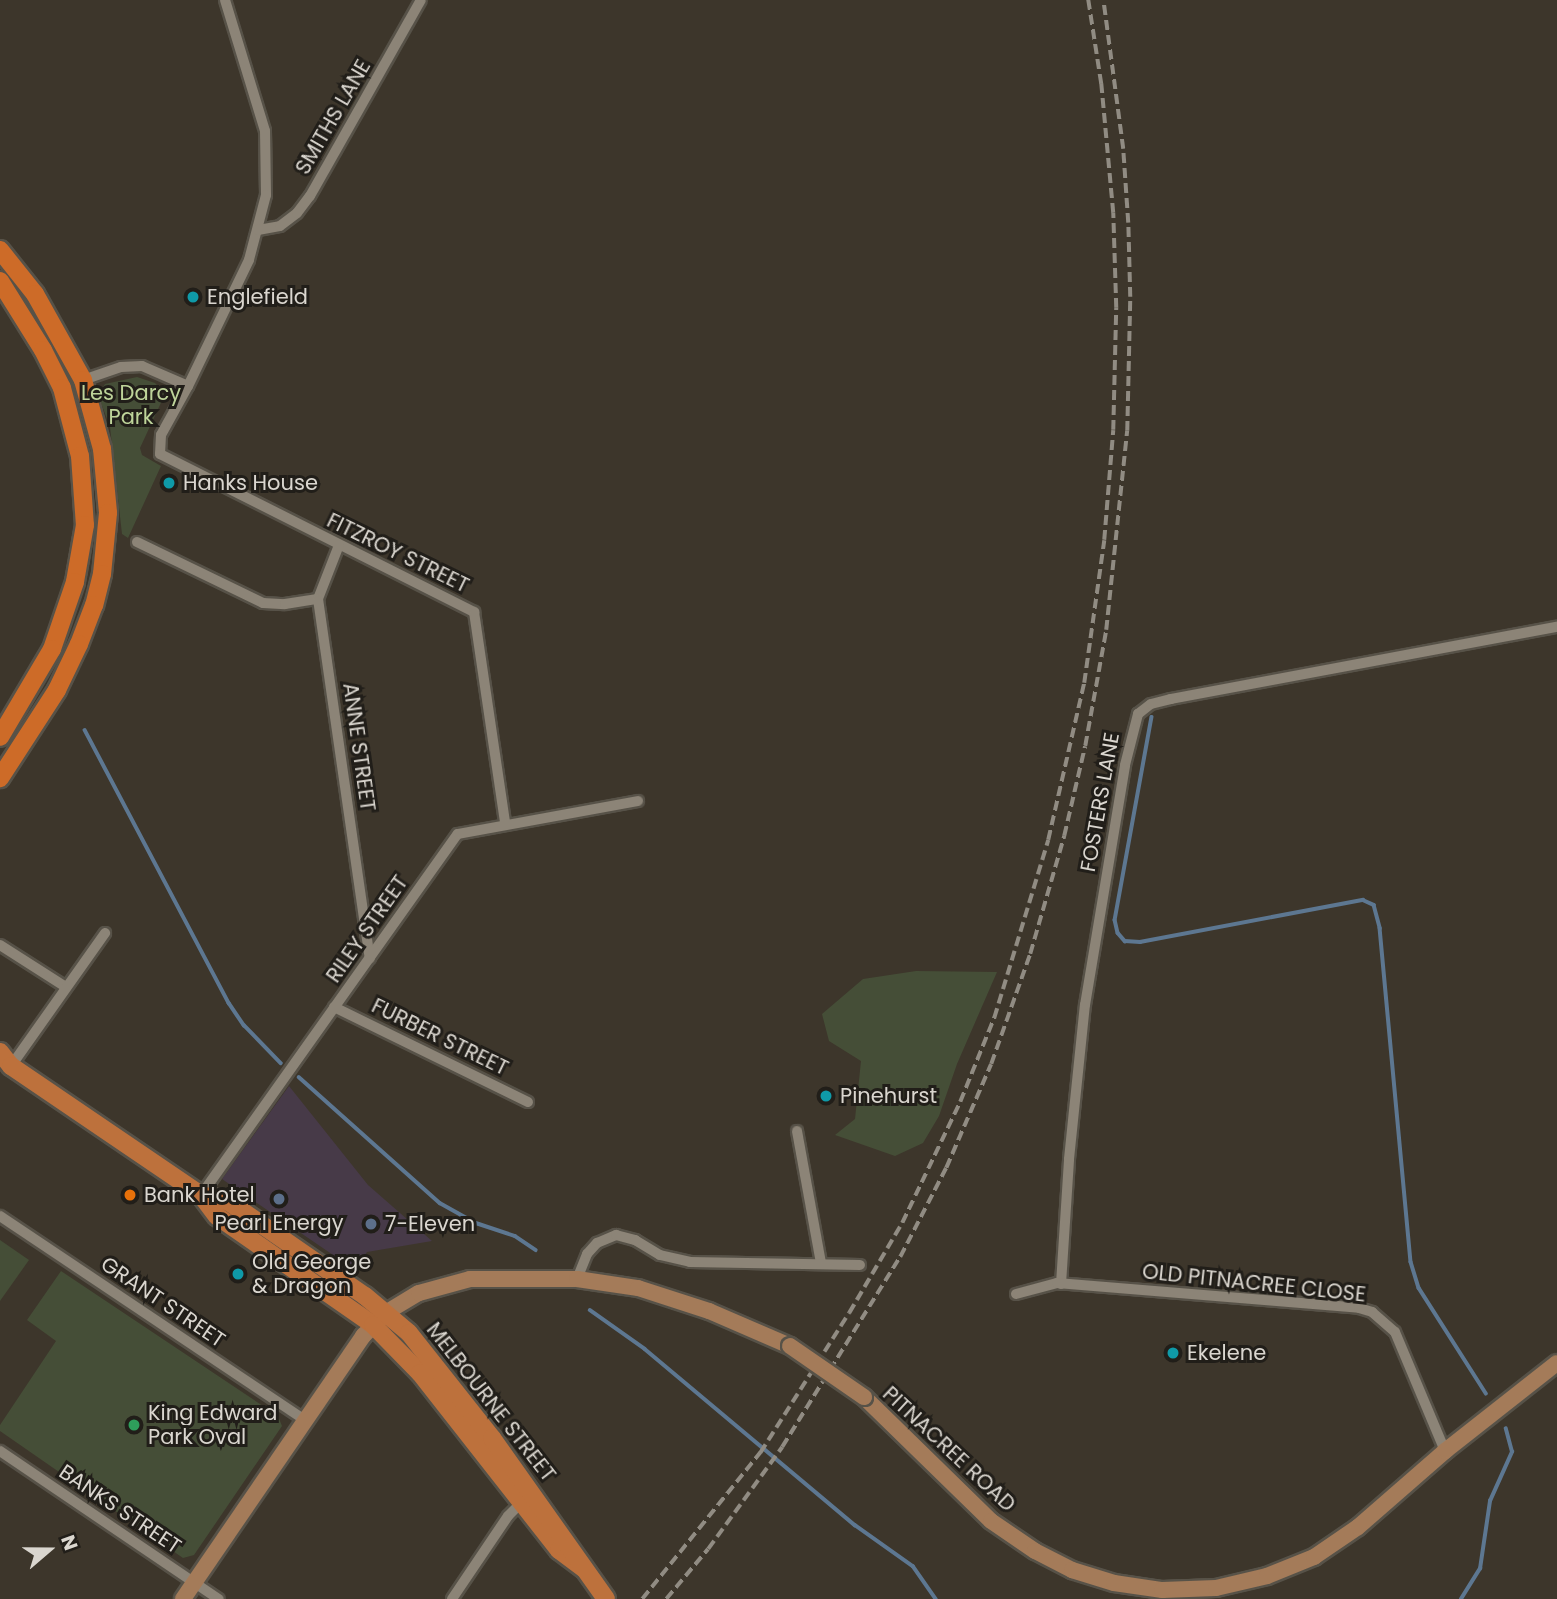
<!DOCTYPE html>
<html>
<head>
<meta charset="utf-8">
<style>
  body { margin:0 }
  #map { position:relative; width:1557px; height:1599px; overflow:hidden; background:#3d362b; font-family:Poppins,sans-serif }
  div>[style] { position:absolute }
  .commercial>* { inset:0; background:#473a48 }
  .green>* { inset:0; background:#454e37 }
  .stream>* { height:3.5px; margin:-1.75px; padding:0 1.75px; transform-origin:1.75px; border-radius:1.75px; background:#5d7791 }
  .roads { filter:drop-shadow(2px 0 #575248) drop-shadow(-2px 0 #575248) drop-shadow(0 2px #575248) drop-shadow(0 -2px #575248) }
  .minor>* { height:10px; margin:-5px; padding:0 5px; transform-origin:5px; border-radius:5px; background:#8c8477 }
  .secondary>* { height:16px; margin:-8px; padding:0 8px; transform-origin:8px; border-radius:8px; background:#a47b59 }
  .primary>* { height:18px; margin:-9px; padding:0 9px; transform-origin:9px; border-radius:9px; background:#bd713c }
  .trunk>* { height:18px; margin:-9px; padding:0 9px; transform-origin:9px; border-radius:9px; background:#cd6b28 }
  .rail>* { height:3.5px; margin-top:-1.75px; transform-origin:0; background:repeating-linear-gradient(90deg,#918c83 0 10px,transparent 0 15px) }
  .bridges { filter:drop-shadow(2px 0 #575248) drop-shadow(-2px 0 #575248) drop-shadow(0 2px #575248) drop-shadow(0 -2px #575248) }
  .secondary-bridge>* { height:16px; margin:-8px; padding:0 8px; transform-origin:8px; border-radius:8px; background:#a47b59 }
  .dots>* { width:19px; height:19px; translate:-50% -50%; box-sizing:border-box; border:4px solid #211e19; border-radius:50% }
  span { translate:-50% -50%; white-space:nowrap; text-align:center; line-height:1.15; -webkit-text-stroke:6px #211e19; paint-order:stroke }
  .street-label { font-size:21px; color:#dad6cf }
  .poi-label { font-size:21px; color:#dad6cf }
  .left { translate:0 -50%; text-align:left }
  .park-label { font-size:21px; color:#bed49a }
  .north { position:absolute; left:14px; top:1515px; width:70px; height:70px; -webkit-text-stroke:5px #211e19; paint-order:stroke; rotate:70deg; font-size:19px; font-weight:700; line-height:28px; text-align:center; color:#dad6cf }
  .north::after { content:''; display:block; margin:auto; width:24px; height:32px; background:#dad6cf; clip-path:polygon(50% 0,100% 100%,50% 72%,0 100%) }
</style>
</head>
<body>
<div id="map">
  <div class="commercial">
    <i style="clip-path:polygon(289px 1086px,368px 1185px,432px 1241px,367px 1252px,355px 1270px,222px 1179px)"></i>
  </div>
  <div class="green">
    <i style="clip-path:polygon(137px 377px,155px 383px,165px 394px,140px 448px,142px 455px,161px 466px,128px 538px,122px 534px,110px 427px,98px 395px,105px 384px)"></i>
    <i style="clip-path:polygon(916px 971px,997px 972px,957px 1064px,939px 1116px,923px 1143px,895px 1156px,835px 1135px,855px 1119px,861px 1061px,829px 1041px,822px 1014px,863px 979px)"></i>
    <i style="clip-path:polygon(0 1240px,29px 1260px,0 1301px)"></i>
    <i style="clip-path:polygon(61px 1271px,278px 1416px,282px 1426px,194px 1555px,183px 1558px,0 1431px,0 1425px,56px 1341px,27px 1320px)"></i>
  </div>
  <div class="stream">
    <i style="left:1152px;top:717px;width:206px;rotate:100.3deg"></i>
    <i style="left:1115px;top:920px;width:13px;rotate:77deg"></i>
    <i style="left:1118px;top:933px;width:11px;rotate:49deg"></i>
    <i style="left:1125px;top:941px;width:15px;rotate:4deg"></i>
    <i style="left:1140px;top:942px;width:227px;rotate:-10.7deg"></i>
    <i style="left:1363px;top:900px;width:12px;rotate:24deg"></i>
    <i style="left:1374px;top:905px;width:24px;rotate:75deg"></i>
    <i style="left:1380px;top:928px;width:335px;rotate:84.7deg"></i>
    <i style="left:1411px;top:1262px;width:27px;rotate:73deg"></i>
    <i style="left:1419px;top:1288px;width:125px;rotate:57.5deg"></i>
    <i style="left:85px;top:730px;width:309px;rotate:62.2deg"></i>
    <i style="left:229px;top:1003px;width:27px;rotate:56deg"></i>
    <i style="left:244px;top:1025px;width:53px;rotate:45.8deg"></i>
    <i style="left:299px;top:1077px;width:189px;rotate:41.8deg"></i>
    <i style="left:440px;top:1203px;width:41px;rotate:29.1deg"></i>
    <i style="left:476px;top:1223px;width:41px;rotate:18.4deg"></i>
    <i style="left:515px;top:1236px;width:25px;rotate:34deg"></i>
    <i style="left:590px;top:1310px;width:67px;rotate:35.3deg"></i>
    <i style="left:645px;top:1349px;width:274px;rotate:40deg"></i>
    <i style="left:855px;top:1525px;width:71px;rotate:35.3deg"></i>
    <i style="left:913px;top:1566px;width:40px;rotate:55.1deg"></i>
    <i style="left:1461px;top:1599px;width:36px;rotate:-58deg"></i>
    <i style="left:1480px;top:1569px;width:69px;rotate:-81.6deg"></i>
    <i style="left:1490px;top:1501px;width:54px;rotate:-65.8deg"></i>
    <i style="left:1512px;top:1452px;width:24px;rotate:-105deg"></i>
  </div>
  <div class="roads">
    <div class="minor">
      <i style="left:225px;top:0;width:137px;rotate:73deg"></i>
      <i style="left:265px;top:131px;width:64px;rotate:89.1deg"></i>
      <i style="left:266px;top:195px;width:67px;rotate:104.7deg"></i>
      <i style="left:249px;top:260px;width:140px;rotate:115.8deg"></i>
      <i style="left:188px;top:386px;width:56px;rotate:118.9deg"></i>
      <i style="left:161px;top:435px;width:19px;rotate:93deg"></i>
      <i style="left:160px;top:454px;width:352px;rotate:26.7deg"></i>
      <i style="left:474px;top:612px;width:213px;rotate:81.6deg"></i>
      <i style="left:258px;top:230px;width:22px;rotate:-10deg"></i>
      <i style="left:280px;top:226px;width:21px;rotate:-37deg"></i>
      <i style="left:297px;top:213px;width:21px;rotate:-53deg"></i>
      <i style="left:310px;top:196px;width:225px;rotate:-60.5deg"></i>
      <i style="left:83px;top:380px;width:40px;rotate:-18.9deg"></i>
      <i style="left:121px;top:367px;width:21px;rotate:-3deg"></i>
      <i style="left:142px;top:366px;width:50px;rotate:23.5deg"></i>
      <i style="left:137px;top:542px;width:140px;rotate:25.8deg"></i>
      <i style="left:263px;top:603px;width:22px;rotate:3deg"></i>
      <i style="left:285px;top:604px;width:33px;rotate:-9deg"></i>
      <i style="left:339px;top:545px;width:58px;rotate:111.3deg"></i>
      <i style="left:318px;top:599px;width:363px;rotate:81.8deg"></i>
      <i style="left:0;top:945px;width:78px;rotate:32.5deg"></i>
      <i style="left:334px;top:1007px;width:216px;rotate:26.1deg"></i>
      <i style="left:11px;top:1066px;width:163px;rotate:-54.7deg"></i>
      <i style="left:797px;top:1131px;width:134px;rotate:79.7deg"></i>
      <i style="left:201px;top:1195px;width:443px;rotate:-54.6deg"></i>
      <i style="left:458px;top:834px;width:183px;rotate:-10.4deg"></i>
      <i style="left:0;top:1216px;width:367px;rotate:33.8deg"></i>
      <i style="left:577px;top:1279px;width:27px;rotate:-68deg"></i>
      <i style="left:587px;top:1254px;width:15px;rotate:-48deg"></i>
      <i style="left:597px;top:1243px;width:21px;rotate:-23deg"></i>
      <i style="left:616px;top:1235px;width:20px;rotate:15deg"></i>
      <i style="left:635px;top:1240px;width:29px;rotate:31deg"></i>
      <i style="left:660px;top:1255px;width:31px;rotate:13deg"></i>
      <i style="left:690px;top:1262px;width:170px;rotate:1deg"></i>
      <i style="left:1061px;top:1284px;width:125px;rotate:-86.3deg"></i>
      <i style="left:1069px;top:1159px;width:155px;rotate:-84.1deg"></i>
      <i style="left:1085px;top:1005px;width:243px;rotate:-80.5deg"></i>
      <i style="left:1125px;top:765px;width:53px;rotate:-75.7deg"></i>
      <i style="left:1138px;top:714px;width:16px;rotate:-38deg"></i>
      <i style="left:1151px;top:704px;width:21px;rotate:-14deg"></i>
      <i style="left:1171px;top:699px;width:393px;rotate:-10.6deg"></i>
      <i style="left:1016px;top:1294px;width:42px;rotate:-15deg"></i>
      <i style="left:1057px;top:1283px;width:303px;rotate:4.7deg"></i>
      <i style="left:1359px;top:1308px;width:14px;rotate:17deg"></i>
      <i style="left:1372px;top:1312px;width:30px;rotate:41deg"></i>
      <i style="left:1395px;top:1332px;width:129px;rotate:67.2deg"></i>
      <i style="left:0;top:1451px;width:264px;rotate:34.1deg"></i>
      <i style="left:452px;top:1599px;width:100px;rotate:-56deg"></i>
      <i style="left:508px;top:1516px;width:24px;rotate:-45deg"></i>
    </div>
    <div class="secondary">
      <i style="left:864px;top:1397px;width:177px;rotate:44.3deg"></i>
      <i style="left:991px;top:1521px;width:53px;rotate:34.3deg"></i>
      <i style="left:1035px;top:1551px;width:42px;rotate:27.2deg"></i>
      <i style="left:1072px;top:1570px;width:44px;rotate:17.2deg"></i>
      <i style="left:1114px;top:1583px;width:49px;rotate:8.3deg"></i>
      <i style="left:1162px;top:1590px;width:54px;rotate:-2.1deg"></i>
      <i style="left:1216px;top:1588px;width:52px;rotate:-13.2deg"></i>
      <i style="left:1267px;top:1576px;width:51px;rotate:-22deg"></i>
      <i style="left:1314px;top:1557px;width:53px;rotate:-34.3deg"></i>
      <i style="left:1358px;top:1527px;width:116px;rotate:-41.1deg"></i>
      <i style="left:1445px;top:1451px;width:142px;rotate:-38.2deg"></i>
      <i style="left:183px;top:1599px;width:319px;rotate:-55.6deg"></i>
      <i style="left:363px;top:1336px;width:34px;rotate:-45deg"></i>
      <i style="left:387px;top:1312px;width:37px;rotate:-31deg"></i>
      <i style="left:419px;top:1293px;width:53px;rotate:-15.4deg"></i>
      <i style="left:470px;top:1279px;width:107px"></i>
      <i style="left:577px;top:1279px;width:62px;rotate:8.4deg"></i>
      <i style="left:638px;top:1288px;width:75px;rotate:17.9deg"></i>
      <i style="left:709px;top:1311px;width:88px;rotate:23.4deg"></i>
    </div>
    <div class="primary">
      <i style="left:0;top:1052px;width:18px;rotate:52deg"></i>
      <i style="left:11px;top:1066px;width:230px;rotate:34.2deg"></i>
      <i style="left:201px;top:1195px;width:26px;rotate:53deg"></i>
      <i style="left:217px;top:1216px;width:190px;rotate:34.9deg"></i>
      <i style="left:373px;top:1325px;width:67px;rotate:45.6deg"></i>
      <i style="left:420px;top:1373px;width:225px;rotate:51.9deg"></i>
      <i style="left:559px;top:1550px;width:31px;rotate:37deg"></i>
      <i style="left:201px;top:1195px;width:29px;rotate:14deg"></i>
      <i style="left:229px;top:1202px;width:165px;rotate:34.7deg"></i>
      <i style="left:365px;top:1296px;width:57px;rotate:40.1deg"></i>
      <i style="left:409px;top:1333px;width:134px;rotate:51.7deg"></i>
      <i style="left:492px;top:1438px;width:197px;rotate:54.7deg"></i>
    </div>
    <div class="trunk">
      <i style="left:0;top:250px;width:56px;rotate:51.5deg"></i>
      <i style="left:35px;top:294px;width:98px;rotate:60.8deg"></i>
      <i style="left:83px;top:380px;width:72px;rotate:74.6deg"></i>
      <i style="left:102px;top:449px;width:64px;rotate:84.6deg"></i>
      <i style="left:108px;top:513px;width:61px;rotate:95.6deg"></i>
      <i style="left:102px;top:574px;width:32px;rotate:104deg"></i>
      <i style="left:94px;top:605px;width:42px;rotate:111deg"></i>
      <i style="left:79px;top:644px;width:51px;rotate:115.6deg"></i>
      <i style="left:57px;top:690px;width:105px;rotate:122.9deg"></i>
      <i style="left:0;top:281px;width:81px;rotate:58.1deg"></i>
      <i style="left:43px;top:350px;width:42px;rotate:63.4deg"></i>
      <i style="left:62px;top:388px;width:70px;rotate:75.2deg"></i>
      <i style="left:80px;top:456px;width:69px;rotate:85.9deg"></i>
      <i style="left:85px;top:525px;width:58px;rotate:100deg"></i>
      <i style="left:75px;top:582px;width:71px;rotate:108.9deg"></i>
      <i style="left:52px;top:649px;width:102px;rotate:120.6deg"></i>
    </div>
  </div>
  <div class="rail">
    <i style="left:642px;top:1599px;width:188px;rotate:-51.1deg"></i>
    <i style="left:760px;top:1453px;width:166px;rotate:-57.6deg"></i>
    <i style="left:849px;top:1313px;width:104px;rotate:-59.5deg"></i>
    <i style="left:902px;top:1223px;width:134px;rotate:-64.4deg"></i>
    <i style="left:960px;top:1102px;width:91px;rotate:-68deg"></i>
    <i style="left:994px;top:1018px;width:186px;rotate:-73.1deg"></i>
    <i style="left:1048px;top:840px;width:161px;rotate:-77.1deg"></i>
    <i style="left:1084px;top:683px;width:144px;rotate:-82deg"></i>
    <i style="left:1104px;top:540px;width:110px;rotate:-85.3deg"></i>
    <i style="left:1113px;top:430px;width:122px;rotate:-88.6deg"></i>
    <i style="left:1116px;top:308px;width:95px;rotate:-91.8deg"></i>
    <i style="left:1113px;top:213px;width:130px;rotate:-95.3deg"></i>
    <i style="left:1101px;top:84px;width:85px;rotate:-98.8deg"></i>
    <i style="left:666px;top:1599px;width:65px;rotate:-50deg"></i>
    <i style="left:708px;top:1549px;width:126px;rotate:-54deg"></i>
    <i style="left:782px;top:1447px;width:224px;rotate:-58.2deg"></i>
    <i style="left:900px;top:1257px;width:100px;rotate:-62.7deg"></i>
    <i style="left:946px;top:1168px;width:113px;rotate:-66.6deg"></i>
    <i style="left:991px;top:1064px;width:117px;rotate:-70.5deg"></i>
    <i style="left:1030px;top:954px;width:123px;rotate:-73.9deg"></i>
    <i style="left:1064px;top:836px;width:92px;rotate:-76.9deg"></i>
    <i style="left:1085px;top:746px;width:118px;rotate:-79.7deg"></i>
    <i style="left:1106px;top:630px;width:200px;rotate:-84deg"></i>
    <i style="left:1127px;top:431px;width:134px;rotate:-88.7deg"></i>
    <i style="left:1130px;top:297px;width:74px;rotate:-91.5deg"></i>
    <i style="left:1128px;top:223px;width:74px;rotate:-93.9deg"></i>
    <i style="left:1123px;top:149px;width:150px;rotate:-97.6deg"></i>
  </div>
  <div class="bridges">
    <div class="secondary-bridge">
      <i style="left:790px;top:1346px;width:90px;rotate:34.6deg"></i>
    </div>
  </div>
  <div class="dots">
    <i style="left:193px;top:297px;background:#0f9aa8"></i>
    <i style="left:169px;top:483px;background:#0f9aa8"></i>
    <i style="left:826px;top:1096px;background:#0f9aa8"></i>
    <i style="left:130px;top:1195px;background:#e8710a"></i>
    <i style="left:279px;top:1199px;background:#5c6f8a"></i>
    <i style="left:371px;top:1224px;background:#5c6f8a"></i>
    <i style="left:238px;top:1274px;background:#0f9aa8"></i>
    <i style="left:1173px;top:1353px;background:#0f9aa8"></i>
    <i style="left:134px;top:1425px;background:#2e9e5b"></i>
  </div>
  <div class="street-label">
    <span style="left:333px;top:117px;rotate:-60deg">SMITHS LANE</span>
    <span style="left:398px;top:553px;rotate:26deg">FITZROY STREET</span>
    <span style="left:359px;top:747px;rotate:82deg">ANNE STREET</span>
    <span style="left:1100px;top:802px;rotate:-80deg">FOSTERS LANE</span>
    <span style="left:367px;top:929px;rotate:-55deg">RILEY STREET</span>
    <span style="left:440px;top:1037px;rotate:26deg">FURBER STREET</span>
    <span style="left:1254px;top:1283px;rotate:6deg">OLD PITNACREE CLOSE</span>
    <span style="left:163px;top:1302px;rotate:34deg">GRANT STREET</span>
    <span style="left:491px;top:1402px;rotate:52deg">MELBOURNE STREET</span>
    <span style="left:949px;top:1449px;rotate:43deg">PITNACREE ROAD</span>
    <span style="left:120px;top:1509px;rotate:34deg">BANKS STREET</span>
  </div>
  <div class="poi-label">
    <span class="left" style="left:207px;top:297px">Englefield</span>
    <span class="left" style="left:183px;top:483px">Hanks House</span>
    <span class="left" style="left:840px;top:1096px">Pinehurst</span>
    <span class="left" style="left:144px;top:1195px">Bank Hotel</span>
    <span style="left:279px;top:1223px">Pearl Energy</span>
    <span class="left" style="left:385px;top:1224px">7-Eleven</span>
    <span class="left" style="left:252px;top:1274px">Old George<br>&amp; Dragon</span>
    <span class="left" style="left:1187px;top:1353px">Ekelene</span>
    <span class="left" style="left:148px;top:1425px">King Edward<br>Park Oval</span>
  </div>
  <div class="park-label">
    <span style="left:131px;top:405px">Les Darcy<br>Park</span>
  </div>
  <div class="north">N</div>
</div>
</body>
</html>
